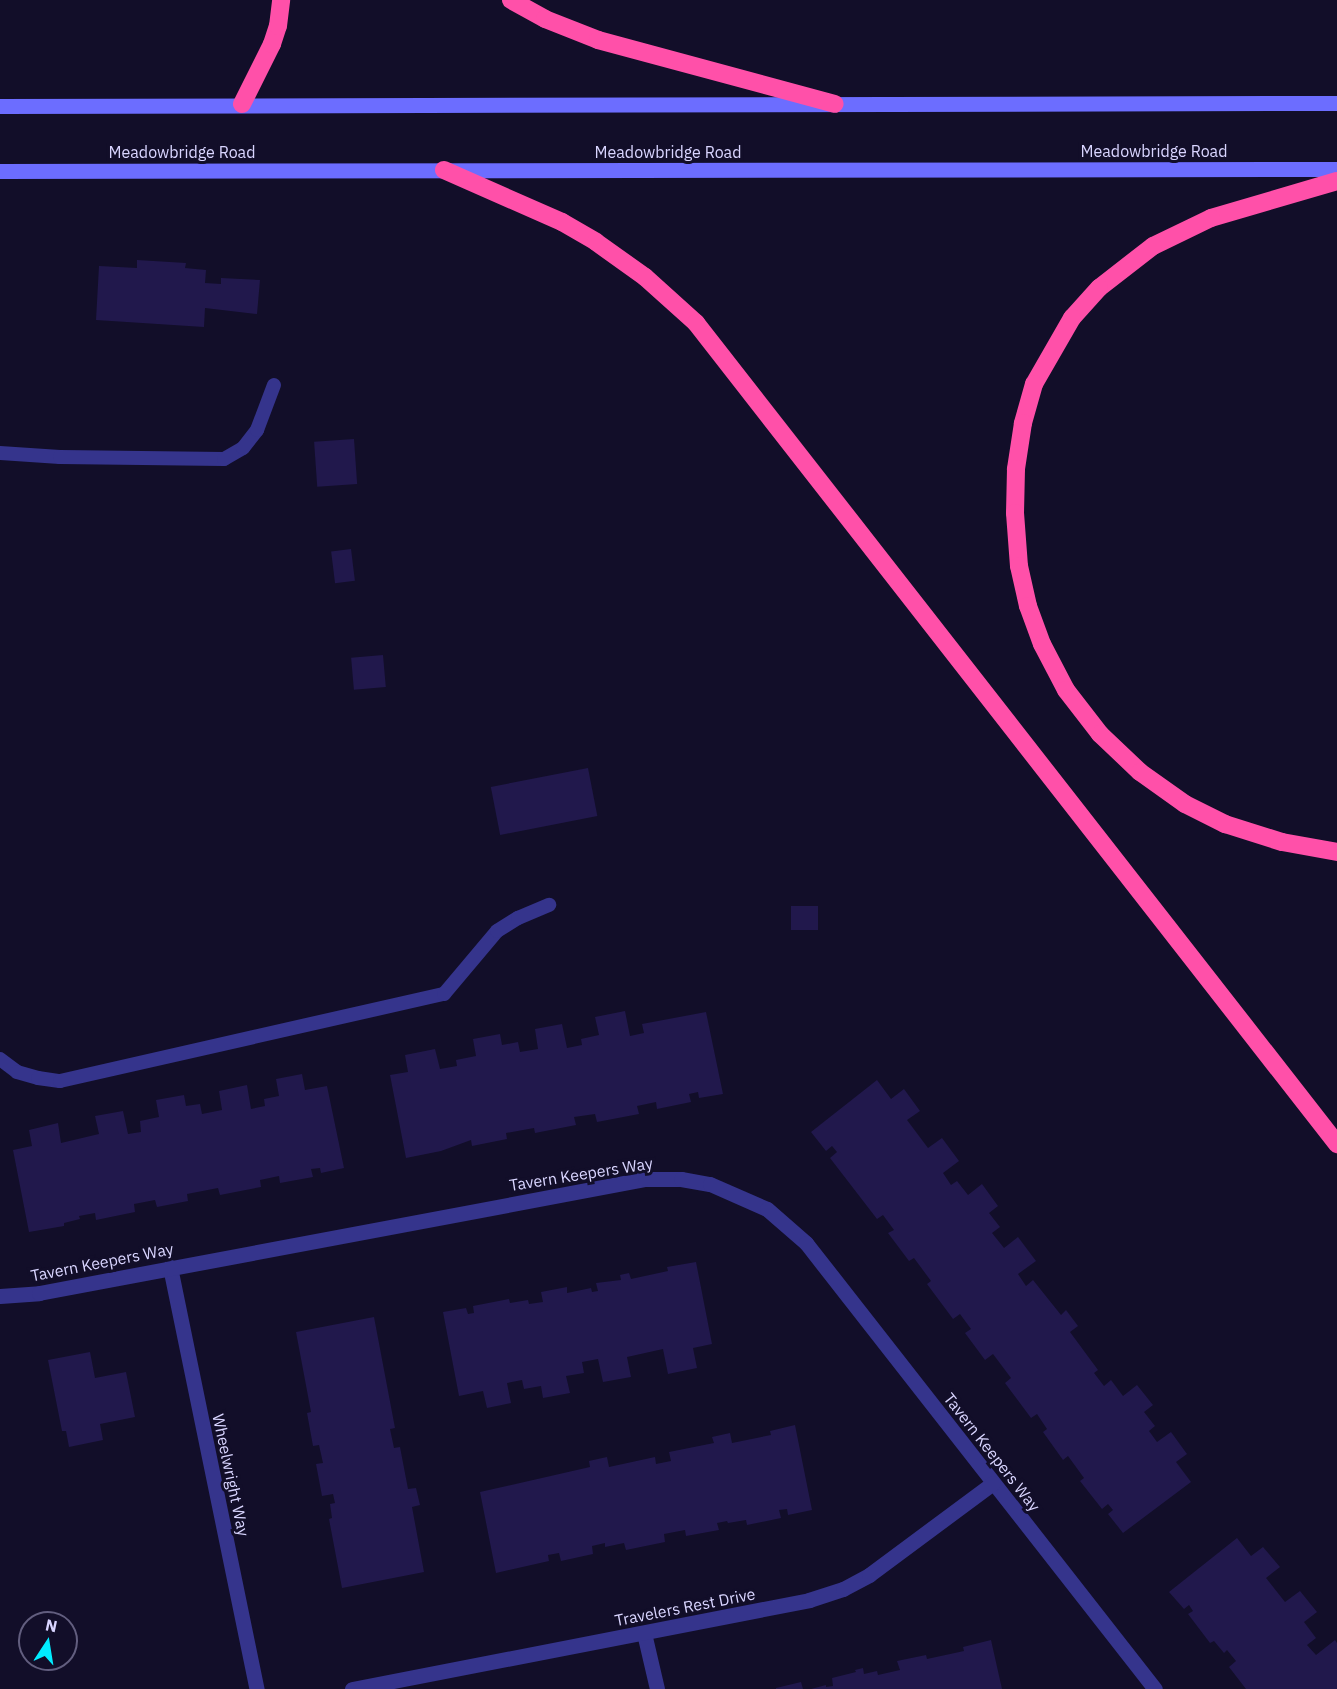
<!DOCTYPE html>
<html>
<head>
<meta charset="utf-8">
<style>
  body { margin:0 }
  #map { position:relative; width:1337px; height:1689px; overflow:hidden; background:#120e29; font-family:"IBM Plex Sans",sans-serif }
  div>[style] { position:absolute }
  .building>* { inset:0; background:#21184c; transform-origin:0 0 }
  .lane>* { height:14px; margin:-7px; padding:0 7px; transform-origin:7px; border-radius:7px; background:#35348c }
  .street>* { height:15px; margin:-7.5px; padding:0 7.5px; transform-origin:7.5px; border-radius:7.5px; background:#35348c }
  .secondary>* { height:15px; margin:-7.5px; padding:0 7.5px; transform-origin:7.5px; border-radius:7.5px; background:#6c6dff }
  .highway>* { height:18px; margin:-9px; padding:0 9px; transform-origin:9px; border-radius:9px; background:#ff50a9 }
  span { translate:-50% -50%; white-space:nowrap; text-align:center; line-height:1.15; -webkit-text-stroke:6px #120e29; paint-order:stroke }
  .street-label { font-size:16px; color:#d9d5ff }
  .north { position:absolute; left:18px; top:1611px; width:60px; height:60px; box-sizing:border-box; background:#120e29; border:2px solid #625e7f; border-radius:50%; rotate:12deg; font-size:16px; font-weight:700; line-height:24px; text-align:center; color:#d9d5ff }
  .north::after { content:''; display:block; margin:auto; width:21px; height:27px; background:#01ecff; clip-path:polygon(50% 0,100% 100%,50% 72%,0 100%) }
</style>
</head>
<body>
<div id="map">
  <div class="building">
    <i style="clip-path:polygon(137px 260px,186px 263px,185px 268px,206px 270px,205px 283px,221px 284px,221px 278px,260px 280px,257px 314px,205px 308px,204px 327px,96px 320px,99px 266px,137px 268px)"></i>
    <i style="left:354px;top:439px;width:45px;height:40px;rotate:86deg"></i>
    <i style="left:351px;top:549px;width:32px;height:20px;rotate:83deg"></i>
    <i style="left:383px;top:655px;width:32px;height:32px;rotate:85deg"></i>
    <i style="left:588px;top:768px;width:49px;height:99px;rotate:79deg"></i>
    <i style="left:818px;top:906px;width:24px;height:27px;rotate:90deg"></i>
    <i style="clip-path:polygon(625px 1011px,630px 1036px,644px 1033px,642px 1024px,706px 1012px,723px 1094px,699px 1098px,698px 1092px,689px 1094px,691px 1102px,657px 1109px,656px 1102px,637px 1106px,639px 1114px,597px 1122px,595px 1114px,574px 1117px,576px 1125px,535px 1133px,534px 1128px,506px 1133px,507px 1139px,472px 1146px,471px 1140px,441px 1151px,406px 1158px,390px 1075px,408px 1072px,405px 1055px,435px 1049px,440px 1069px,457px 1066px,456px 1060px,476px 1056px,473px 1039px,500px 1034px,502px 1045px,518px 1042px,520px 1052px,538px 1049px,535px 1029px,562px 1024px,567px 1048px,582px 1045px,581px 1039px,599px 1035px,595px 1017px)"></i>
    <i style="clip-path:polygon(302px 1074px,305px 1090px,327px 1086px,344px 1168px,321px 1173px,320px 1168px,311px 1169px,313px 1177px,280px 1183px,279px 1176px,260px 1180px,261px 1187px,220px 1195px,218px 1188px,187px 1194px,188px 1201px,157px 1207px,155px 1200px,134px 1204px,135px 1212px,96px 1220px,95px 1213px,79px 1216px,80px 1219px,64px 1223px,64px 1226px,29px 1232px,13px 1150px,32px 1146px,29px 1130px,58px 1123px,61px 1143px,99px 1134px,95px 1116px,123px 1111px,128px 1134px,141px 1132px,140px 1121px,159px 1117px,156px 1100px,184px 1095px,186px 1106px,200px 1104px,202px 1114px,222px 1110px,219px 1091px,247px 1085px,251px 1109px,265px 1106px,264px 1099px,279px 1096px,276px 1079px)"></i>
    <i style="clip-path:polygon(877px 1080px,891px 1099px,904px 1089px,920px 1111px,907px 1120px,928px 1148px,942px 1138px,959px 1161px,943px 1173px,951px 1185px,957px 1181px,968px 1195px,982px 1184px,998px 1206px,989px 1213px,1000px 1227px,992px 1233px,1004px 1248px,1018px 1237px,1036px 1261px,1018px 1274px,1026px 1286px,1033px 1280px,1061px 1315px,1066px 1310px,1078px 1326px,1070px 1332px,1098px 1370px,1094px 1373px,1104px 1386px,1111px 1380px,1123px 1396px,1137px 1385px,1153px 1405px,1144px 1412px,1155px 1426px,1149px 1431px,1157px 1442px,1171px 1432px,1187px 1454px,1176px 1462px,1191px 1482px,1123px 1533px,1108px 1514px,1113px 1510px,1108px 1504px,1102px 1509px,1080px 1481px,1084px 1478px,1068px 1456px,1063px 1460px,1043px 1432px,1047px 1429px,1037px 1414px,1031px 1418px,1005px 1383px,1011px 1378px,993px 1354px,985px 1360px,965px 1333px,971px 1329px,960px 1314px,953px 1319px,927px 1284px,931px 1281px,914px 1258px,909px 1261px,888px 1233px,894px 1230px,883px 1215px,877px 1219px,830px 1158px,837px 1152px,832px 1146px,826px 1151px,811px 1132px)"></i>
    <i style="clip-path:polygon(696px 1262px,712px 1344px,693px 1348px,697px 1368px,668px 1374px,663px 1349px,627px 1357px,631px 1377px,603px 1382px,598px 1359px,582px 1362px,584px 1373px,566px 1376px,570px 1393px,543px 1398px,541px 1386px,524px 1389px,522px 1380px,507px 1383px,511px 1403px,487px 1408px,483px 1391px,459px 1396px,443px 1312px,466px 1308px,468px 1314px,474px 1313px,473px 1306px,509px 1299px,510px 1303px,528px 1300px,529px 1304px,543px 1302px,541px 1292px,567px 1287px,567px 1293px,591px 1288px,592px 1292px,598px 1291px,596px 1283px,621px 1280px,620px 1275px,629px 1273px,631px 1279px,668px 1271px,667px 1267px)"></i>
    <i style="clip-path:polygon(374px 1317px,395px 1428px,390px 1429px,394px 1448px,400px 1447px,408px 1489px,416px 1488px,420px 1505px,412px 1507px,424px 1572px,342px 1588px,329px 1519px,332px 1518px,330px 1504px,335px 1503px,333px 1494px,322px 1496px,316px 1464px,323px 1463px,319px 1445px,313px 1446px,307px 1413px,311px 1412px,296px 1332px)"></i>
    <i style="clip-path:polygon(90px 1352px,95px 1378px,126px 1372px,135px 1417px,100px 1424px,103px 1440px,69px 1447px,66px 1431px,62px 1431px,48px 1360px)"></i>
    <i style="clip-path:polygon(795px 1425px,812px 1510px,788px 1515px,787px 1509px,779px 1510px,781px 1518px,747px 1525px,746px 1520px,728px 1523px,727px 1521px,717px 1523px,719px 1530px,686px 1536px,685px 1530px,664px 1534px,665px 1542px,626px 1550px,624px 1543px,605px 1547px,605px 1543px,592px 1546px,593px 1554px,561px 1561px,559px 1553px,548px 1555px,549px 1561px,496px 1573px,480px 1492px,590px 1467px,589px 1461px,607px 1457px,609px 1467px,655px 1457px,656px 1464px,671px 1461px,669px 1452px,714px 1443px,712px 1437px,730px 1433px,732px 1443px,771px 1435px,770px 1431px)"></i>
    <i style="clip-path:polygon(1237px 1538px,1251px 1556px,1263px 1547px,1280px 1567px,1266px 1578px,1285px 1602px,1300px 1591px,1317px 1612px,1304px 1622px,1316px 1638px,1307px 1645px,1316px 1655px,1335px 1640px,1337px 1643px,1337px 1689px,1246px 1689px,1229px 1667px,1236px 1661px,1227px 1650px,1224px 1653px,1214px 1641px,1210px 1643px,1188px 1614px,1193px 1611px,1189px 1605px,1184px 1609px,1169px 1592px)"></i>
    <i style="clip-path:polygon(991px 1640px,1002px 1689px,811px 1689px,826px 1685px,826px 1687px,833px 1686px,832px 1678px,856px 1672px,855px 1670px,863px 1668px,864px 1674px,877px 1671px,878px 1675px,900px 1670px,897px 1661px,926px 1655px,927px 1659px,964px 1651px,963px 1647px)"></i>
    <i style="clip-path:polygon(801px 1682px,803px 1689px,776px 1689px,776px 1688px)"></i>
  </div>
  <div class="lane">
    <i style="left:0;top:453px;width:60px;rotate:3.8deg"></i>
    <i style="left:60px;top:457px;width:164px;rotate:0.7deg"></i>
    <i style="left:224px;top:459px;width:22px;rotate:-30deg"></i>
    <i style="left:243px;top:448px;width:23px;rotate:-52deg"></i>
    <i style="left:257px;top:430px;width:48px;rotate:-69.3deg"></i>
    <i style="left:0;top:1059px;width:21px;rotate:37deg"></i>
    <i style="left:17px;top:1072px;width:22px;rotate:16deg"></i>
    <i style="left:38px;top:1078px;width:22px;rotate:8deg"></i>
    <i style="left:60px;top:1081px;width:394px;rotate:-12.8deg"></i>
    <i style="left:444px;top:994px;width:82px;rotate:-49.9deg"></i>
    <i style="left:497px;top:931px;width:25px;rotate:-32deg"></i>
    <i style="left:518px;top:918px;width:34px;rotate:-23deg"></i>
  </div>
  <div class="street">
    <i style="left:170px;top:1267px;width:431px;rotate:78.4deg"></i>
    <i style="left:0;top:1296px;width:39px;rotate:-4deg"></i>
    <i style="left:39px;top:1293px;width:617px;rotate:-10.65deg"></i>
    <i style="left:645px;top:1179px;width:36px"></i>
    <i style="left:681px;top:1179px;width:29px;rotate:10deg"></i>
    <i style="left:710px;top:1184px;width:62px;rotate:23.7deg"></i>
    <i style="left:767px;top:1209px;width:52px;rotate:41.1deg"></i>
    <i style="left:806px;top:1243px;width:566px;rotate:51.96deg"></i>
    <i style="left:644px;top:1633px;width:57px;rotate:76.9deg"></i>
    <i style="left:352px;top:1689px;width:466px;rotate:-11deg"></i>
    <i style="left:809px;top:1600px;width:36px;rotate:-18deg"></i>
    <i style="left:843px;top:1589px;width:30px;rotate:-28deg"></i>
    <i style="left:869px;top:1575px;width:154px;rotate:-36.6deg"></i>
  </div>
  <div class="secondary">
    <i style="left:0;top:106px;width:1337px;rotate:-0.13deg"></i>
    <i style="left:0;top:171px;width:1337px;rotate:-0.09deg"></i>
  </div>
  <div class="highway">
    <i style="left:511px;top:0;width:39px;rotate:29deg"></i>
    <i style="left:545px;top:19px;width:57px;rotate:21.6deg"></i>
    <i style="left:598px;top:40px;width:245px;rotate:15.1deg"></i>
    <i style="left:242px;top:104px;width:67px;rotate:-63.4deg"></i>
    <i style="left:272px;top:44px;width:19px;rotate:-72deg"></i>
    <i style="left:278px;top:26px;width:26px;rotate:-83deg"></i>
    <i style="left:444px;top:170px;width:129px;rotate:23.8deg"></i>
    <i style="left:562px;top:222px;width:39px;rotate:30deg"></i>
    <i style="left:596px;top:242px;width:60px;rotate:35.5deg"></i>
    <i style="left:645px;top:277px;width:69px;rotate:42deg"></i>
    <i style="left:696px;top:323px;width:1042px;rotate:52.02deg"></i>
    <i style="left:1337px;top:181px;width:131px;rotate:163.6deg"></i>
    <i style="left:1211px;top:218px;width:64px;rotate:154.2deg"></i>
    <i style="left:1153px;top:246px;width:68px;rotate:142.1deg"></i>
    <i style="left:1099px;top:288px;width:40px;rotate:132deg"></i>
    <i style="left:1072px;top:318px;width:76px;rotate:119.9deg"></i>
    <i style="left:1034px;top:384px;width:41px;rotate:105.8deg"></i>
    <i style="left:1023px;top:423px;width:47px;rotate:98.7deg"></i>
    <i style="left:1016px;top:469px;width:44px;rotate:91.3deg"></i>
    <i style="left:1015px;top:513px;width:53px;rotate:85.7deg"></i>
    <i style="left:1019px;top:566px;width:41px;rotate:77.3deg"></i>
    <i style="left:1028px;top:606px;width:40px;rotate:69.8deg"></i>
    <i style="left:1042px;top:644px;width:52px;rotate:62.4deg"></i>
    <i style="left:1066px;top:690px;width:56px;rotate:52.3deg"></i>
    <i style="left:1100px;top:734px;width:55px;rotate:43.5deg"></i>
    <i style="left:1140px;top:772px;width:55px;rotate:35.4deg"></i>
    <i style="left:1185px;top:804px;width:45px;rotate:26.6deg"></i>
    <i style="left:1225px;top:824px;width:60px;rotate:17.5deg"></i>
    <i style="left:1282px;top:842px;width:56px;rotate:10.3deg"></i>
  </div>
  <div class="street-label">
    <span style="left:1154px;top:151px">Meadowbridge Road</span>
    <span style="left:182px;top:152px">Meadowbridge Road</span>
    <span style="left:668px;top:152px">Meadowbridge Road</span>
    <span style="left:581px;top:1174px;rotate:-9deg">Tavern Keepers Way</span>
    <span style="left:102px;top:1262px;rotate:-11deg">Tavern Keepers Way</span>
    <span style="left:992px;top:1452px;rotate:52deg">Tavern Keepers Way</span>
    <span style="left:231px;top:1475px;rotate:78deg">Wheelwright Way</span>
    <span style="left:685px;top:1607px;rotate:-11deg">Travelers Rest Drive</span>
  </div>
  <div class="north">N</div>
</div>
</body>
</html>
